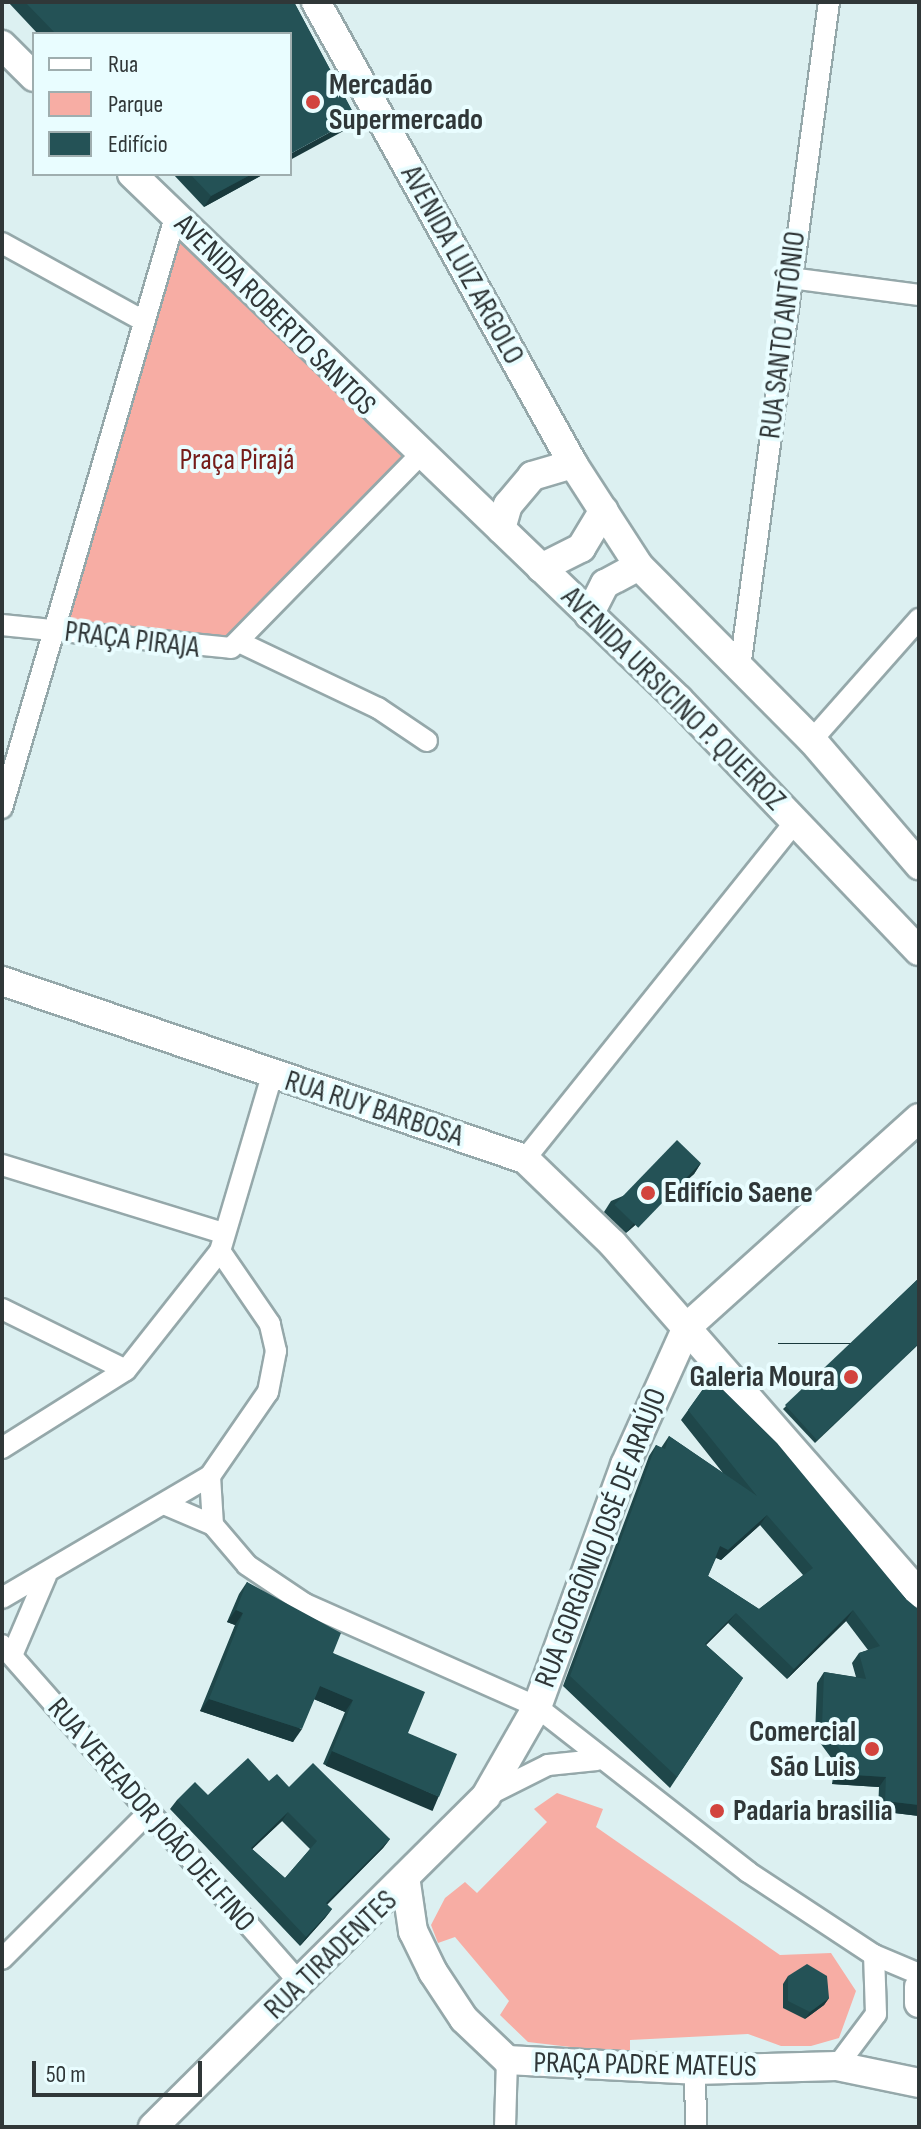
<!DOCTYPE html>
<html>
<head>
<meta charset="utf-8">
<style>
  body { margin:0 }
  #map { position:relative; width:921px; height:2129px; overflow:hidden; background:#dcf0f1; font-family:"Sofia Sans Condensed",sans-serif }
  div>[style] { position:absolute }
  .green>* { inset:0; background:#f7ada4 }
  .roads { filter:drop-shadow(2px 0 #95a8aa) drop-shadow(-2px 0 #95a8aa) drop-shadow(0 2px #95a8aa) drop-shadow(0 -2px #95a8aa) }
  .street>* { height:20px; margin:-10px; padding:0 10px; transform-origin:10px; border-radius:10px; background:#fff }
  .secondary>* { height:28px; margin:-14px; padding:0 14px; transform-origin:14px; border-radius:14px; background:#fff }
  .wall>* { inset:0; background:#1f474a }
  .shaded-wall>* { inset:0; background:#19393c; transform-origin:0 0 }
  .building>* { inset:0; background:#245256; transform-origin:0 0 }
  .dots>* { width:22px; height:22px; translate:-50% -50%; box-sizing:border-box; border:4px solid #e9fdff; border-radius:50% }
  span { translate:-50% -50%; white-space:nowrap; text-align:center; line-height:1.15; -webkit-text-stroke:8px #e9fdff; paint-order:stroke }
  .poi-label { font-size:30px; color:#303738; font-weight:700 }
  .left { translate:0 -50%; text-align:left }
  .right { translate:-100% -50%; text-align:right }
  .street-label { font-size:30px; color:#303738 }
  .park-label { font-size:30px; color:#761c19 }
  .frame { position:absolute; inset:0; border:4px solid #303738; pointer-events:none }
  .legend { position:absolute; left:32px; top:32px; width:260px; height:144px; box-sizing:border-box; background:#e9fdff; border:2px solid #9faeaf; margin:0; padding:10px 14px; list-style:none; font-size:24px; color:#303738 }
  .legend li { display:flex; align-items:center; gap:16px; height:40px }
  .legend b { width:40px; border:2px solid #9faeaf }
  .scale { position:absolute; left:32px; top:2061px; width:170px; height:36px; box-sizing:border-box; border:4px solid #303738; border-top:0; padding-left:10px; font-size:24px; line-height:28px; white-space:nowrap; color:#303738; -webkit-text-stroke:6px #e9fdff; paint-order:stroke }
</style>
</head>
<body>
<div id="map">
  <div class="green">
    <i style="clip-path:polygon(175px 217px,418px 457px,241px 643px,50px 633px)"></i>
    <i style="clip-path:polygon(557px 1793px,603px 1809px,596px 1827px,780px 1955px,831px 1953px,856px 1991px,839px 2038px,811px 2046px,781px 2046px,748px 2034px,630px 2040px,630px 2054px,528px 2042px,500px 2015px,509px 2001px,455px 1937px,438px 1943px,431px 1925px,445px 1898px,465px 1882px,477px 1893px,547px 1822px,534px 1809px)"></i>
  </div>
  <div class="roads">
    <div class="street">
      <i style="left:2px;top:243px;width:160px;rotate:28.8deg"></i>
      <i style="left:790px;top:278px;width:130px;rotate:7.5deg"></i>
      <i style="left:2px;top:625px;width:230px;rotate:5.7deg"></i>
      <i style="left:231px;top:648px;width:267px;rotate:-45.6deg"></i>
      <i style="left:241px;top:643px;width:152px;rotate:25.4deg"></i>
      <i style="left:378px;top:708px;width:59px;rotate:34deg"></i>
      <i style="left:740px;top:668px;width:672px;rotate:-82.39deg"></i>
      <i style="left:812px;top:740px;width:162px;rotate:-48.5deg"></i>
      <i style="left:2px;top:808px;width:616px;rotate:-73.68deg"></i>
      <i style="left:525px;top:1159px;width:433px;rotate:-51.3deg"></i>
      <i style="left:2px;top:1165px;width:231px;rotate:17.1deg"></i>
      <i style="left:2px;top:1309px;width:138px;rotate:26.2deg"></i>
      <i style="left:2px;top:1448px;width:146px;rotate:-32.2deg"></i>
      <i style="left:126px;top:1370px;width:152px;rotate:-51.7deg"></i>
      <i style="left:220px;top:1251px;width:183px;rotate:-73.5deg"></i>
      <i style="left:164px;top:1504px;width:53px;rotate:23.2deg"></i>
      <i style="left:213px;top:1525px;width:52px;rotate:49.6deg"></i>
      <i style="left:247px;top:1565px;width:70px;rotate:33.9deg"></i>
      <i style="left:305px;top:1604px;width:254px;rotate:23.9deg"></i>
      <i style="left:537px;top:1707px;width:268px;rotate:38deg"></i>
      <i style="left:748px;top:1872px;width:151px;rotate:33.4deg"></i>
      <i style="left:874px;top:1955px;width:49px;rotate:22.9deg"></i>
      <i style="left:213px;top:1525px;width:49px;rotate:-93.5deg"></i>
      <i style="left:210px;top:1476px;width:102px;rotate:-55.4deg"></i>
      <i style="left:268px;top:1392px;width:42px;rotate:-79deg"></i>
      <i style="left:276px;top:1351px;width:28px;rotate:-103deg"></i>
      <i style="left:270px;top:1324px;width:88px;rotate:-124.4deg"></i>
      <i style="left:2px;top:1598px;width:241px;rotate:-30.4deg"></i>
      <i style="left:2px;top:1645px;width:452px;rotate:48.6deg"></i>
      <i style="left:13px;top:1653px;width:84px;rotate:-66.8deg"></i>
      <i style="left:486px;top:1796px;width:69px;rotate:-26.6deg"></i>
      <i style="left:548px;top:1765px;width:49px;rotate:-5.8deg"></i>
      <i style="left:2px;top:1959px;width:204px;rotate:-45deg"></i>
      <i style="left:837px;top:2066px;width:65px;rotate:-53.1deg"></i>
      <i style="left:876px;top:2014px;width:59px;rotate:-91.9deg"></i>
      <i style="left:695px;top:2070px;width:57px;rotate:89deg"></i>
      <i style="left:505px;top:2127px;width:67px;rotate:-88.3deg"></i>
    </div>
    <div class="secondary">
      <i style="left:316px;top:2px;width:529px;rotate:60.91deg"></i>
      <i style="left:573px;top:464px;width:121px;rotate:57.1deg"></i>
      <i style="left:639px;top:566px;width:245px;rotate:45.2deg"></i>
      <i style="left:812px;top:740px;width:165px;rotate:49.4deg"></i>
      <i style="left:2px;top:45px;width:45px;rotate:45deg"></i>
      <i style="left:132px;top:174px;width:759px;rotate:43.88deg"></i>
      <i style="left:679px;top:700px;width:347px;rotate:46.3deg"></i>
      <i style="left:501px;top:529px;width:25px;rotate:-74deg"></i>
      <i style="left:508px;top:505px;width:38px;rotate:-50deg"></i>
      <i style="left:532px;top:476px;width:43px;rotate:-16.3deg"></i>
      <i style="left:541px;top:568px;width:45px;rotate:-26.6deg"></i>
      <i style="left:581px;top:548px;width:44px;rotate:-58.8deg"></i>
      <i style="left:589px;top:615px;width:35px;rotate:-63deg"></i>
      <i style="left:605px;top:584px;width:38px;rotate:-28deg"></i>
      <i style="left:2px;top:981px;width:552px;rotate:18.8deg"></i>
      <i style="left:525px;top:1159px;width:122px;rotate:44deg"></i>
      <i style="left:613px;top:1244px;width:464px;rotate:48.8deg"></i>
      <i style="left:406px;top:1883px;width:49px;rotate:81.7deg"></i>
      <i style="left:413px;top:1931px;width:46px;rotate:64deg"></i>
      <i style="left:433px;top:1972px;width:56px;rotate:56.6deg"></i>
      <i style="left:464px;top:2019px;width:59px;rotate:43.6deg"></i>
      <i style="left:507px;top:2060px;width:188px;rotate:3deg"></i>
      <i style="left:695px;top:2070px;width:142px;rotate:-1.6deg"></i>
      <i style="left:837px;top:2066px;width:84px;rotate:11.7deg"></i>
      <i style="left:919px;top:1987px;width:16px;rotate:90deg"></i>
      <i style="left:153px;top:2127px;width:470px;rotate:-44.8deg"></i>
      <i style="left:486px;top:1796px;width:103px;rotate:-60.2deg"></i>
      <i style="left:537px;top:1707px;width:258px;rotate:-70deg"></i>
      <i style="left:625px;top:1465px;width:151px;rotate:-65.8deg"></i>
      <i style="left:687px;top:1327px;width:312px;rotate:-42deg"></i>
    </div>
  </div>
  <div class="wall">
    <i style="clip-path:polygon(8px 2px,294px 2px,356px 118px,349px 128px,290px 34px,38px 34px)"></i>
    <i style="clip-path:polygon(173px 174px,264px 174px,204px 207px)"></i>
    <i style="clip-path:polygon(701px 1163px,694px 1174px,626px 1233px,604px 1212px,611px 1201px)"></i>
    <i style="clip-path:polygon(919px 1278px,919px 1344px,815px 1443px,783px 1409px)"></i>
    <i style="clip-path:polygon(evenodd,711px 1378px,906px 1599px,919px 1816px,878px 1811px,879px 1787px,832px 1784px,835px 1763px,815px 1736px,817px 1683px,824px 1672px,856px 1677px,852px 1663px,859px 1653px,868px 1650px,846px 1621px,787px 1679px,728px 1623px,706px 1645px,743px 1678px,670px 1788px,563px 1686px,649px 1456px,656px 1445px,661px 1448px,669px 1436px,723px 1473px,681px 1420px,711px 1378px,760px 1525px,803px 1575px,759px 1609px,708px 1576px,716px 1558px,721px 1560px,760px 1525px)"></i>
    <i style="clip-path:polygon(247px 1582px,333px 1653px,408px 1733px,430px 1809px,323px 1764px,345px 1712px,314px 1699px,293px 1742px,200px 1711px,235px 1625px,227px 1622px,239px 1594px)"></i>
    <i style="clip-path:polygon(evenodd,269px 1781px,289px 1787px,390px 1839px,383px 1848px,327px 1905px,332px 1909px,325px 1918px,300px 1946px,170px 1809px,177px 1800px,208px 1795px,269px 1781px,282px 1821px,310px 1849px,285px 1878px,252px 1849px,282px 1821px)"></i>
    <i style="clip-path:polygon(788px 1976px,829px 1998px,824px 2005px,805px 2019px,783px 2008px,783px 1984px)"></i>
  </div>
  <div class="shaded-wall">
    <i style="clip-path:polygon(356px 118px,349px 128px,290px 160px,290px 154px)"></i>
    <i style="clip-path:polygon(252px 174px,264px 174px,204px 207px,211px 196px)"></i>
    <i style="clip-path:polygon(701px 1163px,694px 1174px,626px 1233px,634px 1223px)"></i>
    <i style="left:919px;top:1343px;width:1px;height:141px;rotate:90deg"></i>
    <i style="clip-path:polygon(767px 1515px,760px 1525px,721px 1560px,713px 1556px,720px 1546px)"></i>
    <i style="clip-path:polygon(236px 1610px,243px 1613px,235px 1625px,227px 1622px)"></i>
    <i style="clip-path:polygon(853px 1610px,846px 1621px,787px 1679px,794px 1669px)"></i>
    <i style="clip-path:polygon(736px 1613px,728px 1623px,697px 1654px,705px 1644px)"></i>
    <i style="clip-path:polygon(320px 1686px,353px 1700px,345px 1712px,311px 1698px)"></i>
    <i style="clip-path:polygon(209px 1699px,302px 1729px,293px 1742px,200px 1711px)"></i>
    <i style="left:332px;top:1751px;width:116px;height:16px;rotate:23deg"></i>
    <i style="clip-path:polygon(839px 1774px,886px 1777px,879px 1787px,832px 1784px)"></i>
    <i style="clip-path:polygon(885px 1801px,919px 1805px,919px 1816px,878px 1811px)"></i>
    <i style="clip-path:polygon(288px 1812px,282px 1821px,244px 1857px,251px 1848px)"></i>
    <i style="clip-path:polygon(390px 1839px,383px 1848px,319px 1912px,326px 1903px)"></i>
    <i style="clip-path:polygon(332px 1909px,325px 1918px,300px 1946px,306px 1937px)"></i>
    <i style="clip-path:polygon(829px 1998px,824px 2005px,805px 2019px,810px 2012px)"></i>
  </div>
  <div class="building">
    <i style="clip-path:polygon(25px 2px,294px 2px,356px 118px,290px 154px,290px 34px,56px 34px)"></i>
    <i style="clip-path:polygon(190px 174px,252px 174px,211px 196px)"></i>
    <i style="left:677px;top:1140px;width:33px;height:90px;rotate:44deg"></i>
    <i style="clip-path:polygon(919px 1278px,919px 1343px,817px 1440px,785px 1405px)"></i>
    <i style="clip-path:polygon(evenodd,711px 1378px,777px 1443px,906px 1599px,919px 1610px,919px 1805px,885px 1801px,886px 1777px,839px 1774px,842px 1752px,822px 1726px,824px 1672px,866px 1679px,859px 1653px,880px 1646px,853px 1610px,794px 1669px,736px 1613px,705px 1644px,743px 1678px,677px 1777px,570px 1676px,656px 1445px,665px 1449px,669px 1436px,757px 1496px,688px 1410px,711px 1378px,767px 1515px,813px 1568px,759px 1609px,708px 1576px,720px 1546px,728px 1550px,767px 1515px)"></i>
    <i style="clip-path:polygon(247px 1582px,341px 1633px,333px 1653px,425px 1692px,408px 1733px,457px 1754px,439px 1797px,332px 1751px,353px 1700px,320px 1686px,302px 1729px,209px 1699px,243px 1613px,236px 1610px)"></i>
    <i style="clip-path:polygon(evenodd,248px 1758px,269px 1781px,277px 1774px,289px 1787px,313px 1763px,390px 1839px,326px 1903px,332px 1909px,306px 1937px,177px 1800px,195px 1782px,208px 1795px,248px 1758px,288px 1812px,317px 1841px,285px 1878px,251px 1848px,288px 1812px)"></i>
    <i style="clip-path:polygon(807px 1964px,827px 1976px,829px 1998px,810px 2012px,788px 2001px,788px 1976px)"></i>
  </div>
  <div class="dots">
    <i style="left:313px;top:102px;background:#d2443e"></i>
    <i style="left:648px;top:1193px;background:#d2443e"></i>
    <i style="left:851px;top:1377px;background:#d2443e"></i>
    <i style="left:872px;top:1749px;background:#d2443e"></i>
    <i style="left:717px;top:1811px;background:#d2443e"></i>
  </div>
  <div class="poi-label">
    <span class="left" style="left:329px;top:102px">Mercadão<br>Supermercado</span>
    <span class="left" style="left:664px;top:1193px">Edifício Saene</span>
    <span class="right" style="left:835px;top:1377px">Galeria Moura</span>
    <span class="right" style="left:856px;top:1749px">Comercial<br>São Luis</span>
    <span class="left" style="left:733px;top:1811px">Padaria brasilia</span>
  </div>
  <div class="street-label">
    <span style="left:462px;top:265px;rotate:61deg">AVENIDA LUIZ ARGOLO</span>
    <span style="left:275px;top:315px;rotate:45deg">AVENIDA ROBERTO SANTOS</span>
    <span style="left:783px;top:335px;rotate:-83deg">RUA SANTO ANTÔNIO</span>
    <span style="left:132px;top:640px;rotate:7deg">PRAÇA PIRAJA</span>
    <span style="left:673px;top:699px;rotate:45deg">AVENIDA URSICINO P. QUEIROZ</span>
    <span style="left:374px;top:1109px;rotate:18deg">RUA RUY BARBOSA</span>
    <span style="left:601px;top:1538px;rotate:-69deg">RUA GORGÔNIO JOSÉ DE ARAÚJO</span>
    <span style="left:151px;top:1815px;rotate:49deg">RUA VEREADOR JOÃO DELFINO</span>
    <span style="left:331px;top:1955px;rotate:-44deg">RUA TIRADENTES</span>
    <span style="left:645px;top:2065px;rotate:1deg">PRAÇA PADRE MATEUS</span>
  </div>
  <div class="park-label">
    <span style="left:237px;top:460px">Praça Pirajá</span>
  </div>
  <div class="frame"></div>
  <ul class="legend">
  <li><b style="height:10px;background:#fff"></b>Rua</li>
  <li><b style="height:22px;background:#f7ada4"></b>Parque</li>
  <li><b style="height:22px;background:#245256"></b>Edifício</li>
  </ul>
  <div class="scale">50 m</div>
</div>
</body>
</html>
